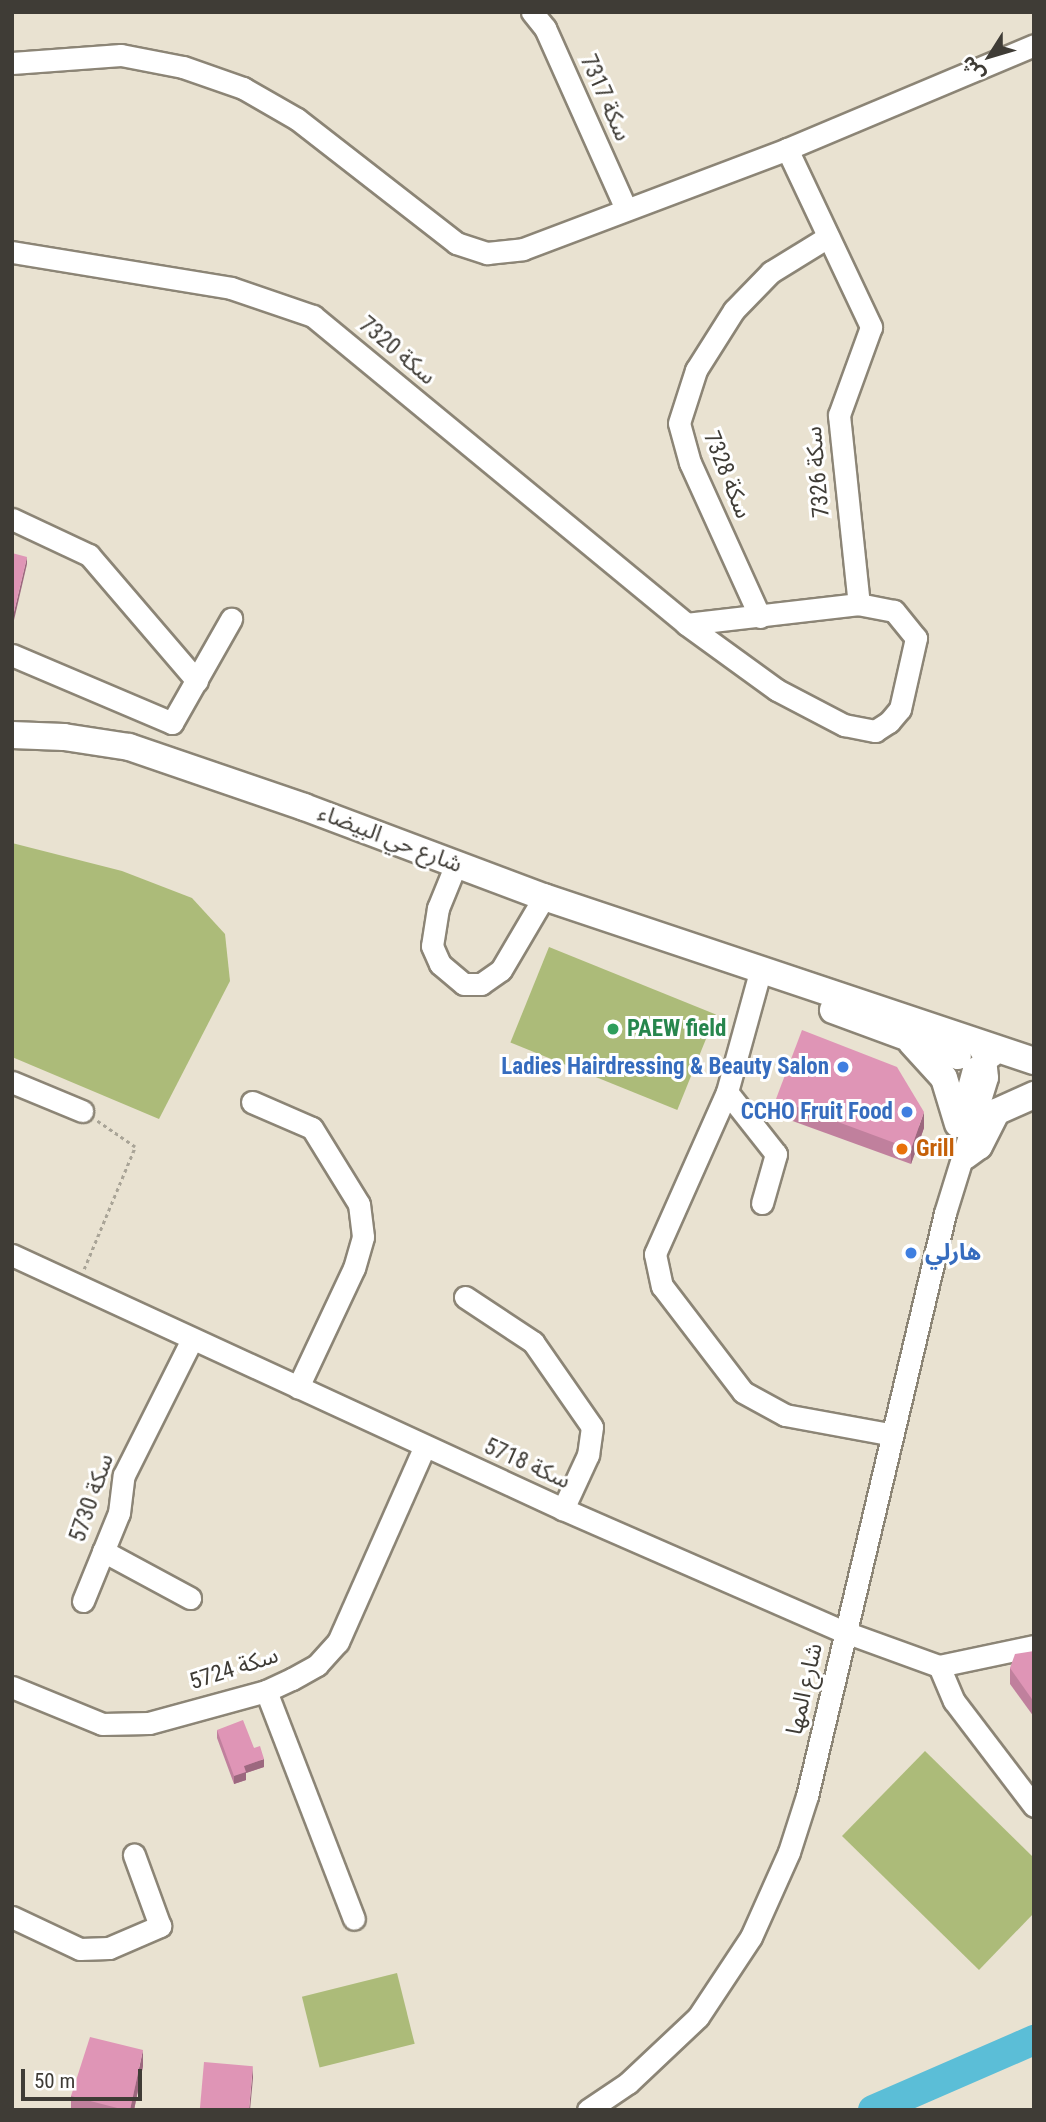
<!DOCTYPE html>
<html>
<head>
<meta charset="utf-8">
<style>
  body { margin:0 }
  #map { position:relative; width:1046px; height:2122px; overflow:hidden; background:#e9e2d1; font-family:"Roboto Condensed","Noto Sans Arabic",sans-serif }
  div>[style] { position:absolute }
  .green>* { inset:0; background:#acbb79; transform-origin:0 0 }
  .river>* { height:30px; margin:-15px; padding:0 15px; transform-origin:15px; border-radius:15px; background:#5bbed7 }
  .path>* { height:2.5px; margin-top:-1.25px; transform-origin:0; background:repeating-linear-gradient(90deg,#a9a497 0 3.5px,transparent 0 7px) }
  .roads { filter:drop-shadow(2px 0 #8c8576) drop-shadow(-2px 0 #8c8576) drop-shadow(0 2px #8c8576) drop-shadow(0 -2px #8c8576) }
  .minor>* { height:21px; margin:-10.5px; padding:0 10.5px; transform-origin:10.5px; border-radius:10.5px; background:#fff }
  .major>* { height:26px; margin:-13px; padding:0 13px; transform-origin:13px; border-radius:13px; background:#fff }
  .wall>* { inset:0; background:#c0809d }
  .shaded-wall>* { inset:0; background:#9c687f }
  .building>* { inset:0; background:#df95b6; transform-origin:0 0 }
  .dots>* { width:19px; height:19px; translate:-50% -50%; box-sizing:border-box; border:4px solid #fff; border-radius:50% }
  span { translate:-50% -50%; white-space:nowrap; text-align:center; line-height:1.15; -webkit-text-stroke:6px #fff; paint-order:stroke }
  .street-label { font-size:23px; color:#3f3c36 }
  .leisure-label { font-size:23px; color:#27864d; font-weight:700 }
  .left { translate:0 -50%; text-align:left }
  .shop-label { font-size:23px; color:#366cbe; font-weight:700 }
  .right { translate:-100% -50%; text-align:right }
  .food-label { font-size:23px; color:#c56008; font-weight:700 }
  .frame { position:absolute; inset:0; border:14px solid #3f3c36; pointer-events:none }
  .north { position:absolute; left:955px; top:21px; width:70px; height:70px; -webkit-text-stroke:5px #fff; paint-order:stroke; rotate:233deg; font-size:19px; font-weight:700; line-height:28px; text-align:center; color:#3f3c36 }
  .north::after { content:''; display:block; margin:auto; width:24px; height:32px; background:#3f3c36; clip-path:polygon(50% 0,100% 100%,50% 72%,0 100%) }
  .scale { position:absolute; left:21px; top:2069px; width:121px; height:32px; box-sizing:border-box; border:4px solid #3f3c36; border-top:0; padding-left:9px; font-size:21px; line-height:24px; white-space:nowrap; color:#3f3c36; -webkit-text-stroke:5px #fff; paint-order:stroke }
</style>
</head>
<body>
<div id="map">
  <div class="green">
    <i style="clip-path:polygon(12px 843px,122px 871px,192px 898px,225px 934px,230px 981px,159px 1119px,12px 1057px)"></i>
    <i style="left:549px;top:947px;width:180px;height:103px;rotate:22deg"></i>
    <i style="clip-path:polygon(925px 1751px,1034px 1858px,1034px 1913px,979px 1970px,842px 1836px)"></i>
    <i style="left:397px;top:1973px;width:73px;height:98px;rotate:76deg"></i>
  </div>
  <div class="river">
    <i style="left:873px;top:2110px;width:176px;rotate:-23.5deg"></i>
  </div>
  <div class="path">
    <i style="left:84px;top:1269px;width:132px;rotate:-67.3deg"></i>
    <i style="left:135px;top:1147px;width:46px;rotate:-145.6deg"></i>
  </div>
  <div class="roads">
    <div class="minor">
      <i style="left:532px;top:12px;width:21px;rotate:51deg"></i>
      <i style="left:545px;top:28px;width:198px;rotate:65.9deg"></i>
      <i style="left:12px;top:63px;width:109px;rotate:-4.2deg"></i>
      <i style="left:121px;top:55px;width:63px;rotate:11deg"></i>
      <i style="left:183px;top:67px;width:64px;rotate:19.3deg"></i>
      <i style="left:243px;top:88px;width:62px;rotate:29.9deg"></i>
      <i style="left:297px;top:119px;width:202px;rotate:37.9deg"></i>
      <i style="left:456px;top:243px;width:33px;rotate:18deg"></i>
      <i style="left:487px;top:253px;width:36px;rotate:-6deg"></i>
      <i style="left:523px;top:249px;width:282px;rotate:-20.7deg"></i>
      <i style="left:787px;top:149px;width:268px;rotate:-22.8deg"></i>
      <i style="left:787px;top:149px;width:197px;rotate:64.7deg"></i>
      <i style="left:871px;top:327px;width:94px;rotate:110deg"></i>
      <i style="left:839px;top:415px;width:190px;rotate:84deg"></i>
      <i style="left:12px;top:252px;width:222px;rotate:9.3deg"></i>
      <i style="left:231px;top:288px;width:87px;rotate:18.9deg"></i>
      <i style="left:313px;top:316px;width:484px;rotate:39.5deg"></i>
      <i style="left:686px;top:624px;width:112px;rotate:36deg"></i>
      <i style="left:777px;top:690px;width:76px;rotate:27.6deg"></i>
      <i style="left:844px;top:725px;width:32px;rotate:11deg"></i>
      <i style="left:875px;top:731px;width:17px;rotate:-33deg"></i>
      <i style="left:889px;top:722px;width:17px;rotate:-50deg"></i>
      <i style="left:900px;top:709px;width:73px;rotate:-77.3deg"></i>
      <i style="left:916px;top:638px;width:35px;rotate:-129deg"></i>
      <i style="left:894px;top:611px;width:36px;rotate:-169deg"></i>
      <i style="left:859px;top:604px;width:174px;rotate:173.4deg"></i>
      <i style="left:12px;top:519px;width:85px;rotate:25.1deg"></i>
      <i style="left:89px;top:555px;width:166px;rotate:49.4deg"></i>
      <i style="left:760px;top:617px;width:169px;rotate:-114.4deg"></i>
      <i style="left:690px;top:463px;width:41px;rotate:-105.4deg"></i>
      <i style="left:679px;top:423px;width:56px;rotate:-72.2deg"></i>
      <i style="left:696px;top:370px;width:71px;rotate:-57.7deg"></i>
      <i style="left:734px;top:310px;width:53px;rotate:-45.8deg"></i>
      <i style="left:771px;top:272px;width:67px;rotate:-31.6deg"></i>
      <i style="left:12px;top:655px;width:174px;rotate:23deg"></i>
      <i style="left:172px;top:723px;width:120px;rotate:-60.4deg"></i>
      <i style="left:456px;top:864px;width:48px;rotate:112.2deg"></i>
      <i style="left:438px;top:908px;width:38px;rotate:99deg"></i>
      <i style="left:432px;top:946px;width:20px;rotate:66deg"></i>
      <i style="left:440px;top:964px;width:31px;rotate:40deg"></i>
      <i style="left:464px;top:984px;width:17px"></i>
      <i style="left:481px;top:984px;width:24px;rotate:-35deg"></i>
      <i style="left:501px;top:970px;width:85px;rotate:-59.5deg"></i>
      <i style="left:760px;top:972px;width:124px;rotate:105.4deg"></i>
      <i style="left:727px;top:1092px;width:177px;rotate:114deg"></i>
      <i style="left:655px;top:1254px;width:33px;rotate:78deg"></i>
      <i style="left:662px;top:1286px;width:133px;rotate:52.6deg"></i>
      <i style="left:743px;top:1392px;width:48px;rotate:28.7deg"></i>
      <i style="left:785px;top:1415px;width:106px;rotate:10.4deg"></i>
      <i style="left:12px;top:1082px;width:76px;rotate:22.5deg"></i>
      <i style="left:727px;top:1092px;width:79px;rotate:51.7deg"></i>
      <i style="left:776px;top:1154px;width:51px;rotate:105.9deg"></i>
      <i style="left:252px;top:1102px;width:65px;rotate:23.4deg"></i>
      <i style="left:312px;top:1128px;width:89px;rotate:58.3deg"></i>
      <i style="left:359px;top:1204px;width:33px;rotate:83deg"></i>
      <i style="left:363px;top:1237px;width:32px;rotate:106deg"></i>
      <i style="left:354px;top:1268px;width:132px;rotate:115.2deg"></i>
      <i style="left:958px;top:1125px;width:58px;rotate:-75deg"></i>
      <i style="left:973px;top:1069px;width:24px;rotate:-35deg"></i>
      <i style="left:12px;top:1255px;width:607px;rotate:24.75deg"></i>
      <i style="left:563px;top:1509px;width:308px;rotate:23.6deg"></i>
      <i style="left:845px;top:1632px;width:100px;rotate:19.9deg"></i>
      <i style="left:939px;top:1666px;width:97px;rotate:-11.9deg"></i>
      <i style="left:465px;top:1297px;width:82px;rotate:33.5deg"></i>
      <i style="left:533px;top:1342px;width:103px;rotate:55.2deg"></i>
      <i style="left:592px;top:1427px;width:28px;rotate:98deg"></i>
      <i style="left:588px;top:1455px;width:60px;rotate:114.8deg"></i>
      <i style="left:103px;top:1551px;width:99px;rotate:28.4deg"></i>
      <i style="left:83px;top:1601px;width:95px;rotate:-67.8deg"></i>
      <i style="left:119px;top:1513px;width:38px;rotate:-83deg"></i>
      <i style="left:124px;top:1475px;width:152px;rotate:-63.4deg"></i>
      <i style="left:939px;top:1666px;width:38px;rotate:67deg"></i>
      <i style="left:954px;top:1701px;width:132px;rotate:52.7deg"></i>
      <i style="left:12px;top:1687px;width:97px;rotate:22.3deg"></i>
      <i style="left:102px;top:1724px;width:47px;rotate:-1.2deg"></i>
      <i style="left:149px;top:1723px;width:121px;rotate:-15.3deg"></i>
      <i style="left:266px;top:1691px;width:29px;rotate:-25deg"></i>
      <i style="left:292px;top:1679px;width:29px;rotate:-29deg"></i>
      <i style="left:317px;top:1665px;width:31px;rotate:-48deg"></i>
      <i style="left:338px;top:1642px;width:214px;rotate:-66.1deg"></i>
      <i style="left:266px;top:1691px;width:244px;rotate:68.9deg"></i>
      <i style="left:12px;top:1917px;width:75px;rotate:25.2deg"></i>
      <i style="left:80px;top:1949px;width:29px;rotate:-2deg"></i>
      <i style="left:109px;top:1948px;width:56px;rotate:-23.3deg"></i>
      <i style="left:160px;top:1926px;width:76px;rotate:-110.1deg"></i>
      <i style="left:588px;top:2110px;width:48px;rotate:-34deg"></i>
      <i style="left:628px;top:2083px;width:96px;rotate:-43.3deg"></i>
      <i style="left:698px;top:2017px;width:96px;rotate:-56.5deg"></i>
      <i style="left:751px;top:1937px;width:93px;rotate:-65.9deg"></i>
      <i style="left:789px;top:1852px;width:59px;rotate:-72.2deg"></i>
      <i style="left:807px;top:1796px;width:599px;rotate:-76.68deg"></i>
      <i style="left:945px;top:1213px;width:142px;rotate:-72.8deg"></i>
      <i style="left:987px;top:1077px;width:19px;rotate:-96deg"></i>
      <i style="left:985px;top:1058px;width:15px;rotate:-122deg"></i>
    </div>
    <div class="major">
      <i style="left:12px;top:735px;width:52px;rotate:2.2deg"></i>
      <i style="left:64px;top:737px;width:66px;rotate:8.7deg"></i>
      <i style="left:129px;top:747px;width:185px;rotate:18.9deg"></i>
      <i style="left:304px;top:807px;width:256px;rotate:20.6deg"></i>
      <i style="left:544px;top:897px;width:517px;rotate:18.51deg"></i>
      <i style="left:833px;top:1010px;width:133px;rotate:20.2deg"></i>
      <i style="left:912px;top:1043px;width:47px;rotate:47.6deg"></i>
      <i style="left:944px;top:1078px;width:48px;rotate:73.1deg"></i>
      <i style="left:965px;top:1156px;width:17px;rotate:-36deg"></i>
      <i style="left:979px;top:1146px;width:38px;rotate:-63deg"></i>
      <i style="left:996px;top:1112px;width:42px;rotate:-24.1deg"></i>
    </div>
  </div>
  <div class="wall">
    <i style="clip-path:polygon(776px 1099px,924px 1128px,911px 1164px,776px 1115px)"></i>
    <i style="clip-path:polygon(1034px 1651px,1034px 1717px,1010px 1684px,1010px 1668px)"></i>
    <i style="clip-path:polygon(217px 1730px,254px 1748px,264px 1767px,246px 1773px,246px 1780px,234px 1784px,217px 1738px)"></i>
    <i style="clip-path:polygon(143px 2066px,134px 2110px,71px 2110px,71px 2096px)"></i>
  </div>
  <div class="shaded-wall">
    <i style="clip-path:polygon(27px 557px,27px 564px,14px 620px,14px 612px)"></i>
    <i style="clip-path:polygon(924px 1112px,924px 1128px,911px 1164px,911px 1149px)"></i>
    <i style="clip-path:polygon(264px 1759px,264px 1767px,246px 1773px,246px 1780px,234px 1784px,234px 1776px,244px 1766px)"></i>
    <i style="clip-path:polygon(143px 2050px,143px 2066px,134px 2110px,130px 2110px)"></i>
    <i style="clip-path:polygon(253px 2066px,253px 2078px,250px 2110px,249px 2110px)"></i>
  </div>
  <div class="building">
    <i style="clip-path:polygon(12px 553px,27px 557px,14px 612px,12px 612px)"></i>
    <i style="clip-path:polygon(802px 1030px,897px 1067px,924px 1112px,911px 1149px,776px 1099px)"></i>
    <i style="clip-path:polygon(1034px 1651px,1034px 1702px,1010px 1668px,1015px 1654px)"></i>
    <i style="clip-path:polygon(243px 1720px,254px 1748px,260px 1746px,264px 1759px,244px 1766px,246px 1772px,234px 1776px,217px 1730px)"></i>
    <i style="clip-path:polygon(90px 2037px,143px 2050px,130px 2110px,125px 2110px,71px 2096px)"></i>
    <i style="left:204px;top:2062px;width:49px;height:48px;rotate:5deg"></i>
  </div>
  <div class="dots">
    <i style="left:613px;top:1029px;background:#2e9e5b"></i>
    <i style="left:843px;top:1067px;background:#3f7fe0"></i>
    <i style="left:907px;top:1112px;background:#3f7fe0"></i>
    <i style="left:902px;top:1149px;background:#e8710a"></i>
    <i style="left:911px;top:1253px;background:#3f7fe0"></i>
  </div>
  <div class="street-label">
    <span style="left:605px;top:98px;rotate:66deg">سكة 7317</span>
    <span style="left:397px;top:351px;rotate:40deg">سكة 7320</span>
    <span style="left:818px;top:472px;rotate:-95deg">سكة 7326</span>
    <span style="left:727px;top:475px;rotate:68deg">سكة 7328</span>
    <span style="left:390px;top:839px;rotate:21deg">شارع حي البيضاء</span>
    <span style="left:527px;top:1464px;rotate:24deg">سكة 5718</span>
    <span style="left:92px;top:1498px;rotate:-71deg">سكة 5730</span>
    <span style="left:234px;top:1669px;rotate:-18deg">سكة 5724</span>
    <span style="left:805px;top:1689px;rotate:-77deg">شارع المها</span>
  </div>
  <div class="leisure-label">
    <span class="left" style="left:627px;top:1029px">PAEW field</span>
  </div>
  <div class="shop-label">
    <span class="right" style="left:829px;top:1067px">Ladies Hairdressing &amp; Beauty Salon</span>
    <span class="right" style="left:893px;top:1112px">CCHO Fruit Food</span>
    <span class="left" style="left:925px;top:1253px">هارلي</span>
  </div>
  <div class="food-label">
    <span class="left" style="left:916px;top:1149px">Grill</span>
  </div>
  <div class="frame"></div>
  <div class="north">ش</div>
  <div class="scale">50 m</div>
</div>
</body>
</html>
